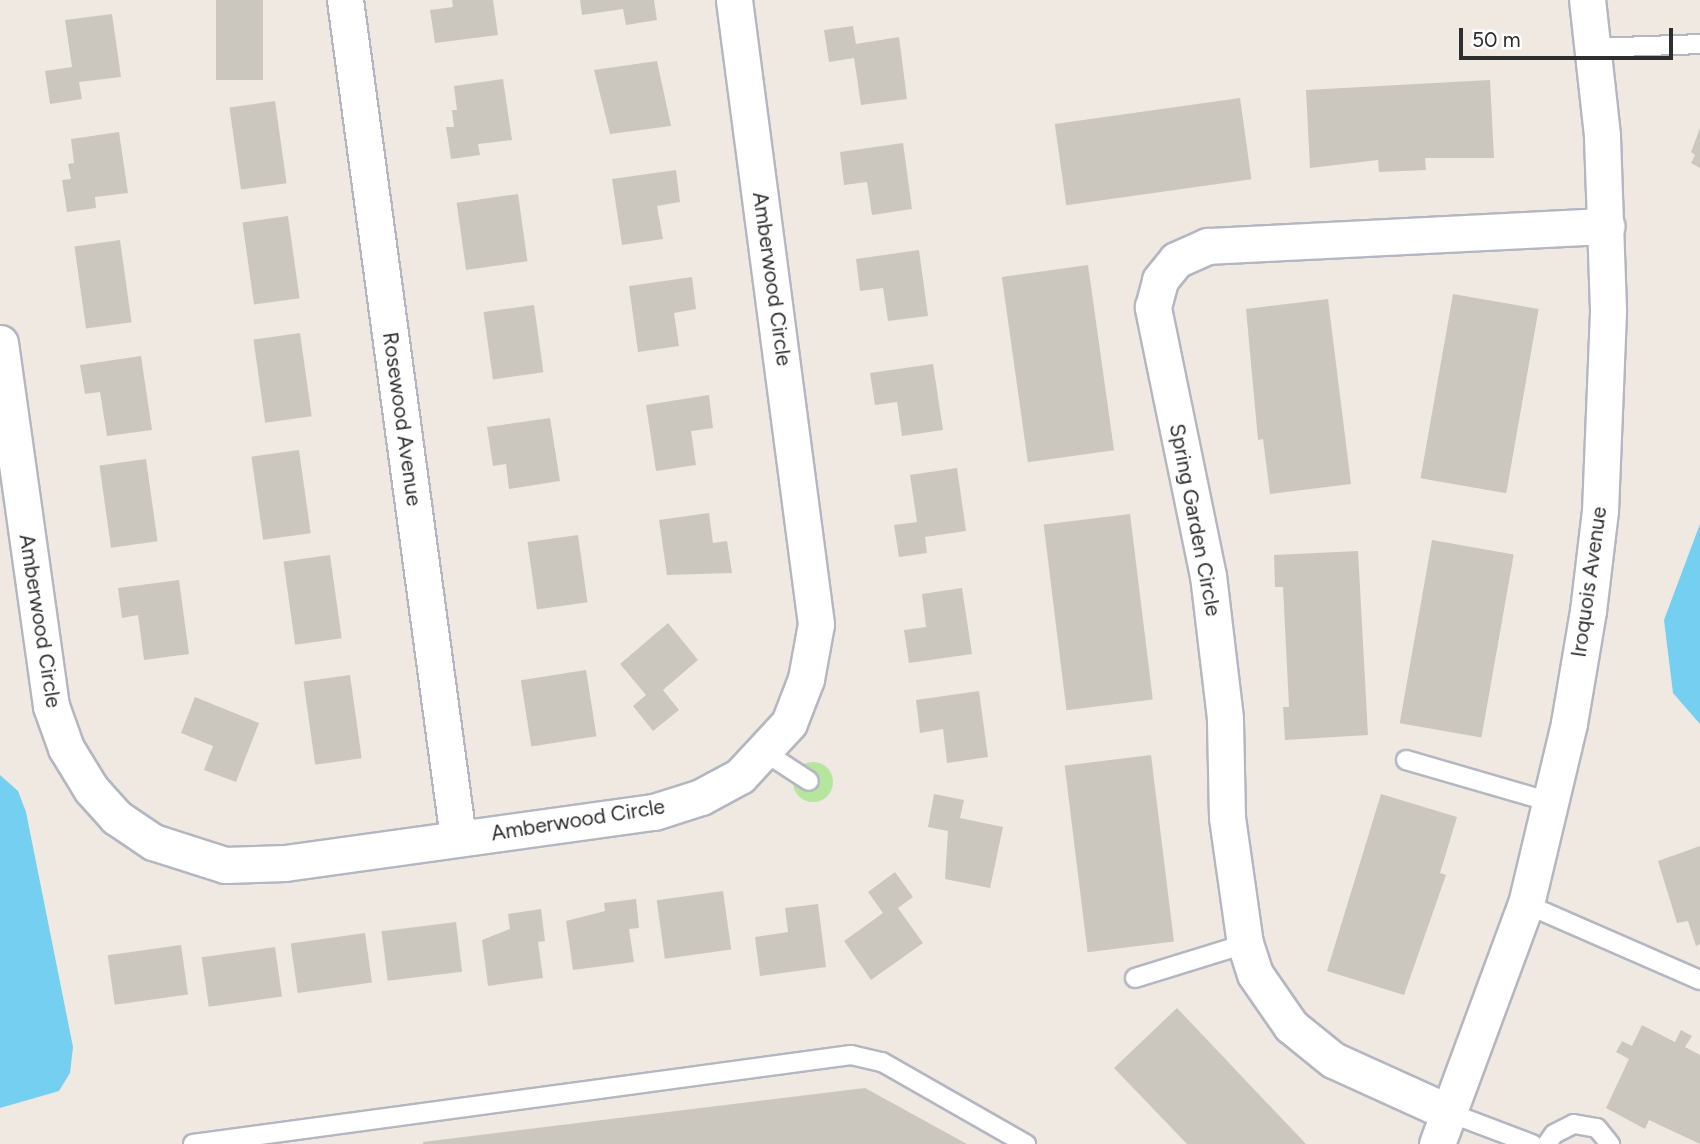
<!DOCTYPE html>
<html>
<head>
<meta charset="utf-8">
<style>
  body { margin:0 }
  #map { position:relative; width:1700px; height:1144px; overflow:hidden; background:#efe9e1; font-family:Figtree,sans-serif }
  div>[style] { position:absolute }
  .green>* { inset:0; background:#b6e59e }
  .round { border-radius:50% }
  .water>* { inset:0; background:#75cff0 }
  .building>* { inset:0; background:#cbc7bf; transform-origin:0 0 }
  .roads { filter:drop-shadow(2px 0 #b4b7c1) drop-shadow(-2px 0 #b4b7c1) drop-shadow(0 2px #b4b7c1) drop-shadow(0 -2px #b4b7c1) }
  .lane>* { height:18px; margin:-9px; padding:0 9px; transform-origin:9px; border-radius:9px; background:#fff }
  .street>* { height:35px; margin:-17.5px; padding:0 17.5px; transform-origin:17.5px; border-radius:17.5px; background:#fff }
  span { translate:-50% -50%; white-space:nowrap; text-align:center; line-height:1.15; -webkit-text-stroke:6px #fff; paint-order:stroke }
  .street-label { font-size:21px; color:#2e2e2e }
  .scale { position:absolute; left:1459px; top:28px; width:214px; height:32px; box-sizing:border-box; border:4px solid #2e2e2e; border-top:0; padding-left:9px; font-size:21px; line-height:24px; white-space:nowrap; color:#2e2e2e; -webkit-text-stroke:5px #fff; paint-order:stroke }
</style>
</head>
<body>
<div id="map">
  <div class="green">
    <i class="round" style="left:793px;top:762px;width:40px;height:40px"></i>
  </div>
  <div class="water">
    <i style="clip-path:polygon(1700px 524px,1700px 724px,1673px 693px,1664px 620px)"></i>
    <i style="clip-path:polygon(0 775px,18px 791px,26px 812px,73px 1047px,70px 1073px,59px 1091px,0 1108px)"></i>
  </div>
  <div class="building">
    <i style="left:216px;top:0;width:47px;height:80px"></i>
    <i style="clip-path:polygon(452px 0,493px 0,498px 35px,435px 43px,430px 10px,453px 7px)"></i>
    <i style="clip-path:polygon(580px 0,654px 0,657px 20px,626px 25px,623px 9px,582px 15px)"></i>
    <i style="clip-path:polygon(112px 14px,121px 77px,79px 82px,82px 99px,50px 104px,45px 71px,72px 67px,65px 20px)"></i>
    <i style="clip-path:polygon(853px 26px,856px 44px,899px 37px,907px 99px,861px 105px,854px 58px,829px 62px,824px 30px)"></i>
    <i style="clip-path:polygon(657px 61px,671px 126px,610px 134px,594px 70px)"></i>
    <i style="clip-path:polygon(503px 79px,512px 140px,478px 144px,480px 155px,451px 159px,446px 127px,454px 127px,452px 110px,457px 110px,454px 86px)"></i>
    <i style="clip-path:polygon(1490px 80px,1494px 158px,1425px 158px,1426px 170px,1379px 172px,1378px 160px,1310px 168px,1306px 90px)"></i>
    <i style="left:1240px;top:98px;width:82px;height:187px;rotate:82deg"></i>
    <i style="left:275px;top:101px;width:83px;height:46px;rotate:82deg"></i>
    <i style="clip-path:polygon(1700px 128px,1700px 168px,1691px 163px,1695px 155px,1691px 152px)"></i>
    <i style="clip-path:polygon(119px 132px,128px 193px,95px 197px,96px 208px,67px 212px,62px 180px,71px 179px,68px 164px,74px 163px,71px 139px)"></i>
    <i style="clip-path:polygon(903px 143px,912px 209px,872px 215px,867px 182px,844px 185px,840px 152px)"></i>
    <i style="clip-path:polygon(676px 170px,680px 202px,657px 206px,663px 239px,622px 245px,612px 179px)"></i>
    <i style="left:518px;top:194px;width:68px;height:62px;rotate:82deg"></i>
    <i style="left:288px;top:216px;width:83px;height:46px;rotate:82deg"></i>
    <i style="left:120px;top:240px;width:83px;height:46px;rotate:82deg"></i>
    <i style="clip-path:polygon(919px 250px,928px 316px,888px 321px,883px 288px,860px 291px,856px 259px)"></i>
    <i style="left:1088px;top:265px;width:187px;height:87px;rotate:82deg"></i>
    <i style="clip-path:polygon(692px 277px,696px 309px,674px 313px,679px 346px,638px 352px,629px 286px)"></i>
    <i style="left:1453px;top:294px;width:87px;height:187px;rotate:10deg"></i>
    <i style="clip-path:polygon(1328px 299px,1351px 484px,1270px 494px,1263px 439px,1258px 440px,1246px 309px)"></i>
    <i style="left:534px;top:305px;width:68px;height:51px;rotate:82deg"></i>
    <i style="left:300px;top:333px;width:84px;height:47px;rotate:82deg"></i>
    <i style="clip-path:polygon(141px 356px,152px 430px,107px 436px,100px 392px,85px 394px,80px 365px)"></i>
    <i style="clip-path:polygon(933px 364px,943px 430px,902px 436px,897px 402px,875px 405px,870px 373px)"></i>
    <i style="clip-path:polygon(709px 395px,713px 428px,691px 431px,696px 465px,656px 471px,646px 405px)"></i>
    <i style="clip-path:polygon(550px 418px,560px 481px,509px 489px,506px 464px,493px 466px,487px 427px)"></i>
    <i style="left:299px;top:450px;width:84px;height:48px;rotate:82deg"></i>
    <i style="left:146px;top:459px;width:83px;height:47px;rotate:82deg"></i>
    <i style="clip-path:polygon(957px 468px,966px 531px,925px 537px,927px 553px,899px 557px,894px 525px,917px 522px,910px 475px)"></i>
    <i style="clip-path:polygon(709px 513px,713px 543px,727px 541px,732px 573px,667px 575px,659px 520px)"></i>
    <i style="left:1130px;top:514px;width:187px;height:87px;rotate:83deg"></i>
    <i style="left:578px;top:535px;width:68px;height:51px;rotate:82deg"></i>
    <i style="left:1432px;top:540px;width:83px;height:186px;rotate:10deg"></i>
    <i style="clip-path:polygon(1358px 551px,1368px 735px,1285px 740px,1283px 707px,1289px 707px,1283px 587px,1275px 587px,1274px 555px)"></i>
    <i style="left:330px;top:555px;width:84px;height:47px;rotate:82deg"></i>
    <i style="clip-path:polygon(179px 580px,189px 654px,144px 660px,138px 615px,122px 618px,118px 588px)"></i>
    <i style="clip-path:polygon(962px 588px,972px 654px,909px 663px,904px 630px,926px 627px,922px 594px)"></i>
    <i style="clip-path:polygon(668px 623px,698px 660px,663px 690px,679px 710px,653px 731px,633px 706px,646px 695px,620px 664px)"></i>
    <i style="left:586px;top:670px;width:67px;height:66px;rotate:81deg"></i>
    <i style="left:350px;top:675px;width:84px;height:47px;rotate:82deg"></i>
    <i style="clip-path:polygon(979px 691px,988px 757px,947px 763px,943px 729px,920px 733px,916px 700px)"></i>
    <i style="clip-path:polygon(195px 697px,259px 723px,236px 782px,204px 770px,213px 746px,181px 733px)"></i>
    <i style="left:1151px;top:755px;width:188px;height:87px;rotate:83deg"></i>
    <i style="clip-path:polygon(934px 794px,964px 800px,960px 818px,1003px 827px,990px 888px,945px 879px,948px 831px,928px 827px)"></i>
    <i style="clip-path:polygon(1381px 794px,1457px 817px,1440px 873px,1446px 875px,1404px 995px,1327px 971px)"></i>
    <i style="clip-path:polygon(1700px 846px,1700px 944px,1696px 946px,1688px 921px,1677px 923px,1658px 861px)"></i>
    <i style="clip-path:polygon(895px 872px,913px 897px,898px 908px,923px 943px,871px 980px,844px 941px,883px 913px,868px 892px)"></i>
    <i style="left:723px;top:891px;width:59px;height:67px;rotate:82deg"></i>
    <i style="clip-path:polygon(636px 899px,639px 928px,629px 929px,634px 962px,573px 970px,566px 921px,605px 911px,604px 903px)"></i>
    <i style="clip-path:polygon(818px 904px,826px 967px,760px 976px,755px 937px,788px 932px,785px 908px)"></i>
    <i style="clip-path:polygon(541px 909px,545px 941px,538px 942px,543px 978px,488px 986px,482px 940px,510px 929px,508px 914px)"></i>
    <i style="left:456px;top:922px;width:50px;height:75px;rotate:83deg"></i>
    <i style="left:365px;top:933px;width:50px;height:75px;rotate:82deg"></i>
    <i style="left:181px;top:945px;width:50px;height:74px;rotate:82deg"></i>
    <i style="left:275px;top:947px;width:50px;height:74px;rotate:82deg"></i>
    <i style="clip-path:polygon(1177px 1008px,1306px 1144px,1187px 1144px,1114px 1068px)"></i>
    <i style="clip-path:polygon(1642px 1025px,1675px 1042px,1681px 1030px,1692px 1036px,1685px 1047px,1700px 1055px,1700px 1144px,1649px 1120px,1645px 1129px,1606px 1108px,1629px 1059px,1616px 1052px,1622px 1041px,1632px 1046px)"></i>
    <i style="clip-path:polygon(865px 1088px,967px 1144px,423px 1144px,423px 1142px)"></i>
  </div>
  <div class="roads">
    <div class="lane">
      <i style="left:1593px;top:48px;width:107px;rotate:-2.1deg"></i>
      <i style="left:766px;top:753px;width:51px;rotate:33.1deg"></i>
      <i style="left:1406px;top:760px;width:151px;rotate:16.2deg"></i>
      <i style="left:1526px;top:904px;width:190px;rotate:23.6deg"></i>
      <i style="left:1135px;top:978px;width:115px;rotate:-17.2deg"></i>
      <i style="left:1450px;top:1113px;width:88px;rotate:20.7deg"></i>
      <i style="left:193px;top:1144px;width:664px;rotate:-7.7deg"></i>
      <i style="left:851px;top:1055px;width:32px;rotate:13deg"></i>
      <i style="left:882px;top:1062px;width:166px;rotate:29.7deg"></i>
      <i style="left:1547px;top:1144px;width:12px;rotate:-55deg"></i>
      <i style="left:1554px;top:1134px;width:22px;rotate:-27deg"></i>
      <i style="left:1574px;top:1124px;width:23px;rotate:10deg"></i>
      <i style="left:1597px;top:1128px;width:21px;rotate:51deg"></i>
    </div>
    <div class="street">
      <i style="left:345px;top:0;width:846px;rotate:82.32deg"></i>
      <i style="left:0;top:343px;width:367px;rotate:82deg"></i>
      <i style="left:51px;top:706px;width:45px;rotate:70.3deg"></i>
      <i style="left:66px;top:748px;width:48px;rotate:58.6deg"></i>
      <i style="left:91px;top:789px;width:38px;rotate:48deg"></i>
      <i style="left:116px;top:817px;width:45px;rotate:34deg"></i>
      <i style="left:153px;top:842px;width:76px;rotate:17.7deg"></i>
      <i style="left:225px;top:865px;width:60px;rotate:-1.9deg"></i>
      <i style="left:285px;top:863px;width:373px;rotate:-7.9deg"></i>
      <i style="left:654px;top:812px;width:49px;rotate:-17.7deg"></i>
      <i style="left:701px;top:797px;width:44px;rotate:-28.3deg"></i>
      <i style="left:740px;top:776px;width:72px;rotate:-47.2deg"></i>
      <i style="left:789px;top:723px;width:47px;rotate:-68.9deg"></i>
      <i style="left:806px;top:679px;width:56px;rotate:-79.7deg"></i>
      <i style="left:816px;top:624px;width:629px;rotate:-97.49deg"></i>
      <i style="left:1450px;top:1113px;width:128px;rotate:-155.6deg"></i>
      <i style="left:1333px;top:1060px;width:54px;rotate:-141deg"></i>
      <i style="left:1291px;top:1026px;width:63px;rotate:-124.7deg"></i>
      <i style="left:1255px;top:974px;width:32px;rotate:-108deg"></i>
      <i style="left:1245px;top:944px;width:128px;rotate:-98.1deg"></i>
      <i style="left:1227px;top:817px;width:99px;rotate:-91.2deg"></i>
      <i style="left:1225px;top:718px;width:143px;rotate:-96.8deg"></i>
      <i style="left:1208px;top:576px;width:275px;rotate:-101.6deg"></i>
      <i style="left:1153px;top:307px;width:28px;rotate:-75deg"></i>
      <i style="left:1160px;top:280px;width:26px;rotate:-51deg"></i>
      <i style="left:1176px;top:260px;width:35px;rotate:-24deg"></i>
      <i style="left:1208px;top:246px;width:399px;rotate:-2.9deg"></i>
      <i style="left:1437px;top:1144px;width:256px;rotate:-69.7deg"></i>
      <i style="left:1526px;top:904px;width:186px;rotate:-76.6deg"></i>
      <i style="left:1569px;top:723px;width:114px;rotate:-80.4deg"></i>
      <i style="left:1588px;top:611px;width:101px;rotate:-83.2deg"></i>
      <i style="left:1600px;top:511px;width:202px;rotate:-87.7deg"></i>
      <i style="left:1608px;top:309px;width:174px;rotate:-92deg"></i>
      <i style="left:1602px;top:135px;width:136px;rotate:-96.3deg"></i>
    </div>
  </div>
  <div class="street-label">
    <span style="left:772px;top:279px;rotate:82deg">Amberwood Circle</span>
    <span style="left:402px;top:419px;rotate:82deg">Rosewood Avenue</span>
    <span style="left:1195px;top:520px;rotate:79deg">Spring Garden Circle</span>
    <span style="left:1589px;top:582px;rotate:-82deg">Iroquois Avenue</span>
    <span style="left:40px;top:621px;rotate:81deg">Amberwood Circle</span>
    <span style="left:578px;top:820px;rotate:-9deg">Amberwood Circle</span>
  </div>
  <div class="scale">50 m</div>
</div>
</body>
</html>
